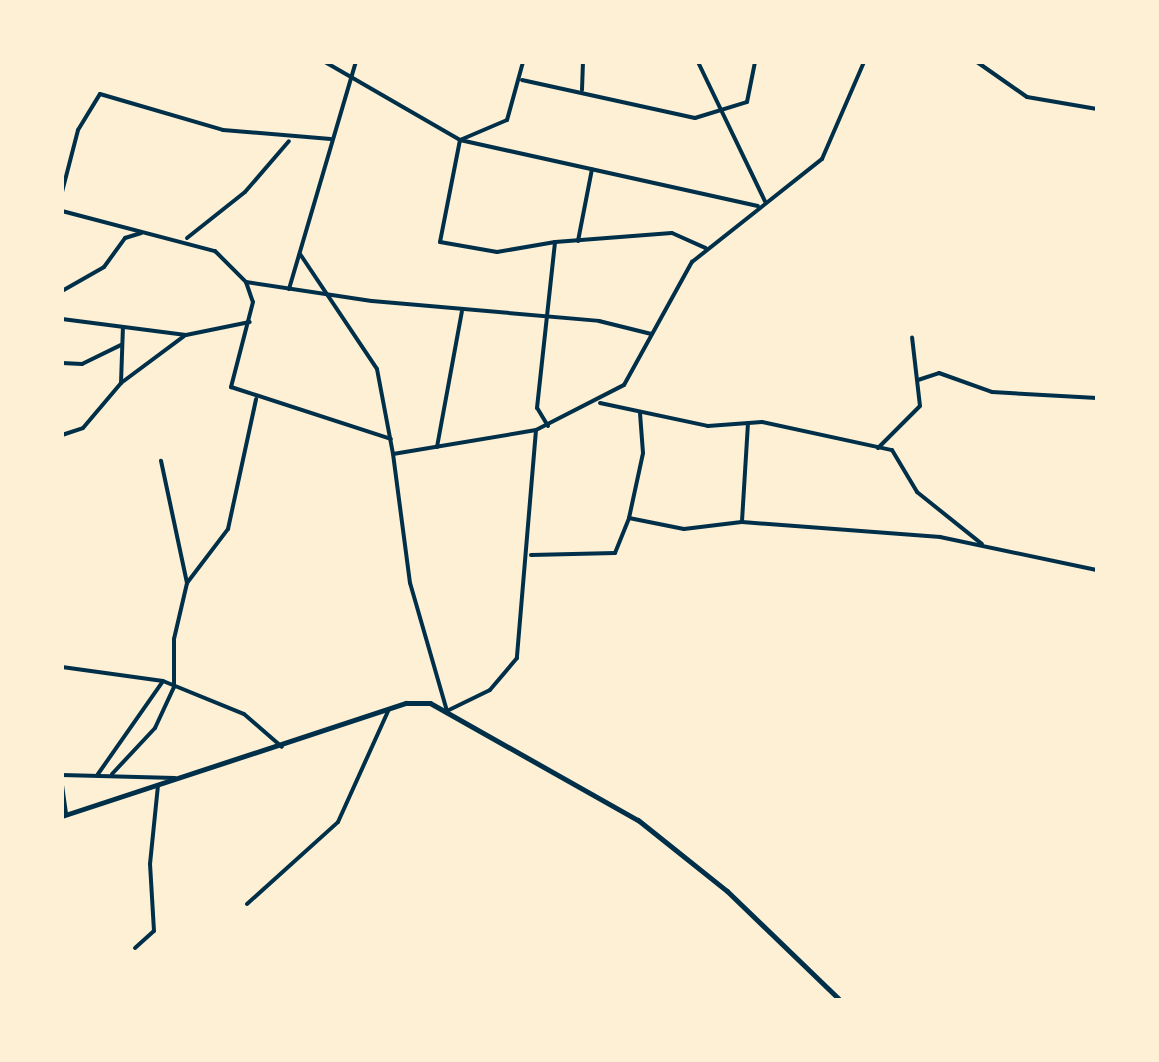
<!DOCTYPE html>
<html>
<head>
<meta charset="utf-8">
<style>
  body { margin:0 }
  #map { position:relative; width:1159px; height:1062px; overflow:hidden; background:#fdf0d5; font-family:"DM Sans",sans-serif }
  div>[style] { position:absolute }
  .minor>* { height:4px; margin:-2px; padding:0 2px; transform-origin:2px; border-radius:2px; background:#003049 }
  .tertiary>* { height:5px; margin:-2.5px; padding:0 2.5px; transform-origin:2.5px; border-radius:2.5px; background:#003049 }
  span { translate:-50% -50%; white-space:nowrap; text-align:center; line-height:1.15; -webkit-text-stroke:8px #fdf0d5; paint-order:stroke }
  .frame { position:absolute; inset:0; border:64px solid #fdf0d5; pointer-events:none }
</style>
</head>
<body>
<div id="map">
  <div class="minor">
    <i style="left:325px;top:62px;width:156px;rotate:30deg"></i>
    <i style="left:460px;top:140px;width:305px;rotate:12.5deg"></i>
    <i style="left:523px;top:62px;width:60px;rotate:105.4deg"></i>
    <i style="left:507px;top:120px;width:51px;rotate:156.9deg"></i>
    <i style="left:460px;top:140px;width:104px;rotate:101.1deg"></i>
    <i style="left:440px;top:242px;width:58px;rotate:10deg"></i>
    <i style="left:497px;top:252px;width:59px;rotate:-9.8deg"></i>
    <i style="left:698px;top:62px;width:154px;rotate:64.3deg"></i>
    <i style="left:977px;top:62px;width:61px;rotate:35deg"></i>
    <i style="left:1027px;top:97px;width:71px;rotate:9.7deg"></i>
    <i style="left:522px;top:80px;width:177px;rotate:12.4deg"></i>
    <i style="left:695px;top:118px;width:54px;rotate:-17.1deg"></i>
    <i style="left:747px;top:102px;width:41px;rotate:-78.7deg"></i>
    <i style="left:582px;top:90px;width:28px;rotate:-88deg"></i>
    <i style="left:62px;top:192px;width:64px;rotate:-75.5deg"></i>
    <i style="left:78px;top:130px;width:42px;rotate:-58.6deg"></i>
    <i style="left:100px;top:94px;width:128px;rotate:16.3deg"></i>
    <i style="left:223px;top:130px;width:108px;rotate:4.8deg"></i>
    <i style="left:62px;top:211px;width:158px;rotate:14.7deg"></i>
    <i style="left:215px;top:251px;width:44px;rotate:45deg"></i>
    <i style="left:246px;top:282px;width:21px;rotate:71deg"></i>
    <i style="left:253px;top:302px;width:88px;rotate:104.5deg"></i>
    <i style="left:231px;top:387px;width:168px;rotate:18deg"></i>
    <i style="left:187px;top:238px;width:74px;rotate:-38.4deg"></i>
    <i style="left:245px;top:192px;width:67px;rotate:-49.2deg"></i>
    <i style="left:578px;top:241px;width:73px;rotate:-79deg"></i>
    <i style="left:300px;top:254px;width:138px;rotate:56.2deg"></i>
    <i style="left:377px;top:369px;width:86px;rotate:79.3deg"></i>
    <i style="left:246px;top:282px;width:127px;rotate:8.6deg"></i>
    <i style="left:372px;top:301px;width:228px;rotate:5deg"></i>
    <i style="left:599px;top:321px;width:54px;rotate:14deg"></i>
    <i style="left:289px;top:289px;width:237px;rotate:-73.6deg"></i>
    <i style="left:62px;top:291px;width:48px;rotate:-29.7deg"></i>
    <i style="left:104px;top:267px;width:36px;rotate:-54deg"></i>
    <i style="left:125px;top:238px;width:17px;rotate:-17deg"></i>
    <i style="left:62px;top:319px;width:125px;rotate:7.4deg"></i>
    <i style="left:186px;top:335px;width:65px;rotate:-11.5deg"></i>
    <i style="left:62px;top:363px;width:20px;rotate:3deg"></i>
    <i style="left:82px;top:364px;width:43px;rotate:-26deg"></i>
    <i style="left:918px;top:380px;width:22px;rotate:-18deg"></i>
    <i style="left:939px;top:373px;width:56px;rotate:19.7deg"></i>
    <i style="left:992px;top:392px;width:105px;rotate:3.3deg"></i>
    <i style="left:121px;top:383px;width:56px;rotate:-88deg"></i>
    <i style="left:600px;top:403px;width:110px;rotate:12deg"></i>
    <i style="left:708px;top:426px;width:54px;rotate:-4.2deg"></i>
    <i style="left:762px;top:422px;width:133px;rotate:12.2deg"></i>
    <i style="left:892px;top:450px;width:49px;rotate:59.2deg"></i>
    <i style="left:917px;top:492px;width:83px;rotate:38.7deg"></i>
    <i style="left:748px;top:423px;width:99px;rotate:93.5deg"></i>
    <i style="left:742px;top:522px;width:199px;rotate:4.3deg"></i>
    <i style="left:940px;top:537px;width:160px;rotate:11.9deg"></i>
    <i style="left:548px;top:426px;width:21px;rotate:-121deg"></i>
    <i style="left:537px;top:408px;width:167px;rotate:-83.8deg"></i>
    <i style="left:555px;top:242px;width:117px;rotate:-4.4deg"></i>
    <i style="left:672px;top:233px;width:37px;rotate:24deg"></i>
    <i style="left:536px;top:430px;width:229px;rotate:94.8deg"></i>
    <i style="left:517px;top:658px;width:42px;rotate:130.2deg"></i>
    <i style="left:490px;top:690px;width:48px;rotate:154deg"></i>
    <i style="left:447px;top:711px;width:133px;rotate:-106.1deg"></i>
    <i style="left:410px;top:583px;width:130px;rotate:-97.5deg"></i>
    <i style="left:393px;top:454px;width:145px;rotate:-9.5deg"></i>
    <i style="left:536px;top:430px;width:99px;rotate:-27.1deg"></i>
    <i style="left:624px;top:385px;width:141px;rotate:-61.1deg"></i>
    <i style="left:692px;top:262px;width:166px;rotate:-38.4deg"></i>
    <i style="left:822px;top:159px;width:106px;rotate:-66.6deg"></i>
    <i style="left:62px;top:435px;width:22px;rotate:-18deg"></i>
    <i style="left:83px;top:428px;width:59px;rotate:-49.8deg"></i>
    <i style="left:121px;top:383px;width:79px;rotate:-36.7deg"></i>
    <i style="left:437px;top:447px;width:138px;rotate:-79.6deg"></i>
    <i style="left:878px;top:448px;width:59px;rotate:-45deg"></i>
    <i style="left:920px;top:406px;width:69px;rotate:-96.6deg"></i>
    <i style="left:629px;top:518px;width:66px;rotate:-77.8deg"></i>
    <i style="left:643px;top:453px;width:40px;rotate:-94.3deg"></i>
    <i style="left:531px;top:555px;width:84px;rotate:-1.4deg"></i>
    <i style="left:615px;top:553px;width:38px;rotate:-68deg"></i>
    <i style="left:629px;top:518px;width:56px;rotate:11.3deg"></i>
    <i style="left:684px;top:529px;width:58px;rotate:-6.9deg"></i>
    <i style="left:187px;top:583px;width:68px;rotate:-52.8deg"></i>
    <i style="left:228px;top:529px;width:133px;rotate:-77.8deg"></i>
    <i style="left:62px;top:667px;width:102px;rotate:7.9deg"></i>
    <i style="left:163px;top:681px;width:87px;rotate:22.2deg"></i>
    <i style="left:244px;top:714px;width:50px;rotate:41deg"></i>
    <i style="left:98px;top:774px;width:113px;rotate:-55deg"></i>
    <i style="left:112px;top:774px;width:63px;rotate:-46.9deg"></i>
    <i style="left:155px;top:728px;width:45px;rotate:-65.1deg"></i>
    <i style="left:174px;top:687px;width:48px;rotate:-90deg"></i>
    <i style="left:174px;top:639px;width:57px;rotate:-76.9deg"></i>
    <i style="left:187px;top:583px;width:125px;rotate:-102deg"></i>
    <i style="left:62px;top:775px;width:113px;rotate:1.5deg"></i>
    <i style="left:62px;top:785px;width:29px;rotate:82deg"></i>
    <i style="left:247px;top:904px;width:122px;rotate:-42deg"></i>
    <i style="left:338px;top:822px;width:124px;rotate:-65.7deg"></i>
    <i style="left:135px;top:948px;width:25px;rotate:-42deg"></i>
    <i style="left:154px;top:931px;width:67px;rotate:-93.4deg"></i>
    <i style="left:150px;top:864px;width:79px;rotate:-84.2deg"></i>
  </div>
  <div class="tertiary">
    <i style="left:62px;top:816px;width:362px;rotate:-18.2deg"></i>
    <i style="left:406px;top:703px;width:24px"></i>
    <i style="left:430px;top:703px;width:239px;rotate:29.4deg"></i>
    <i style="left:638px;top:820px;width:114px;rotate:38.6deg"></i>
    <i style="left:727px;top:891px;width:157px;rotate:44deg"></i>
  </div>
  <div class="frame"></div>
</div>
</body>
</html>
